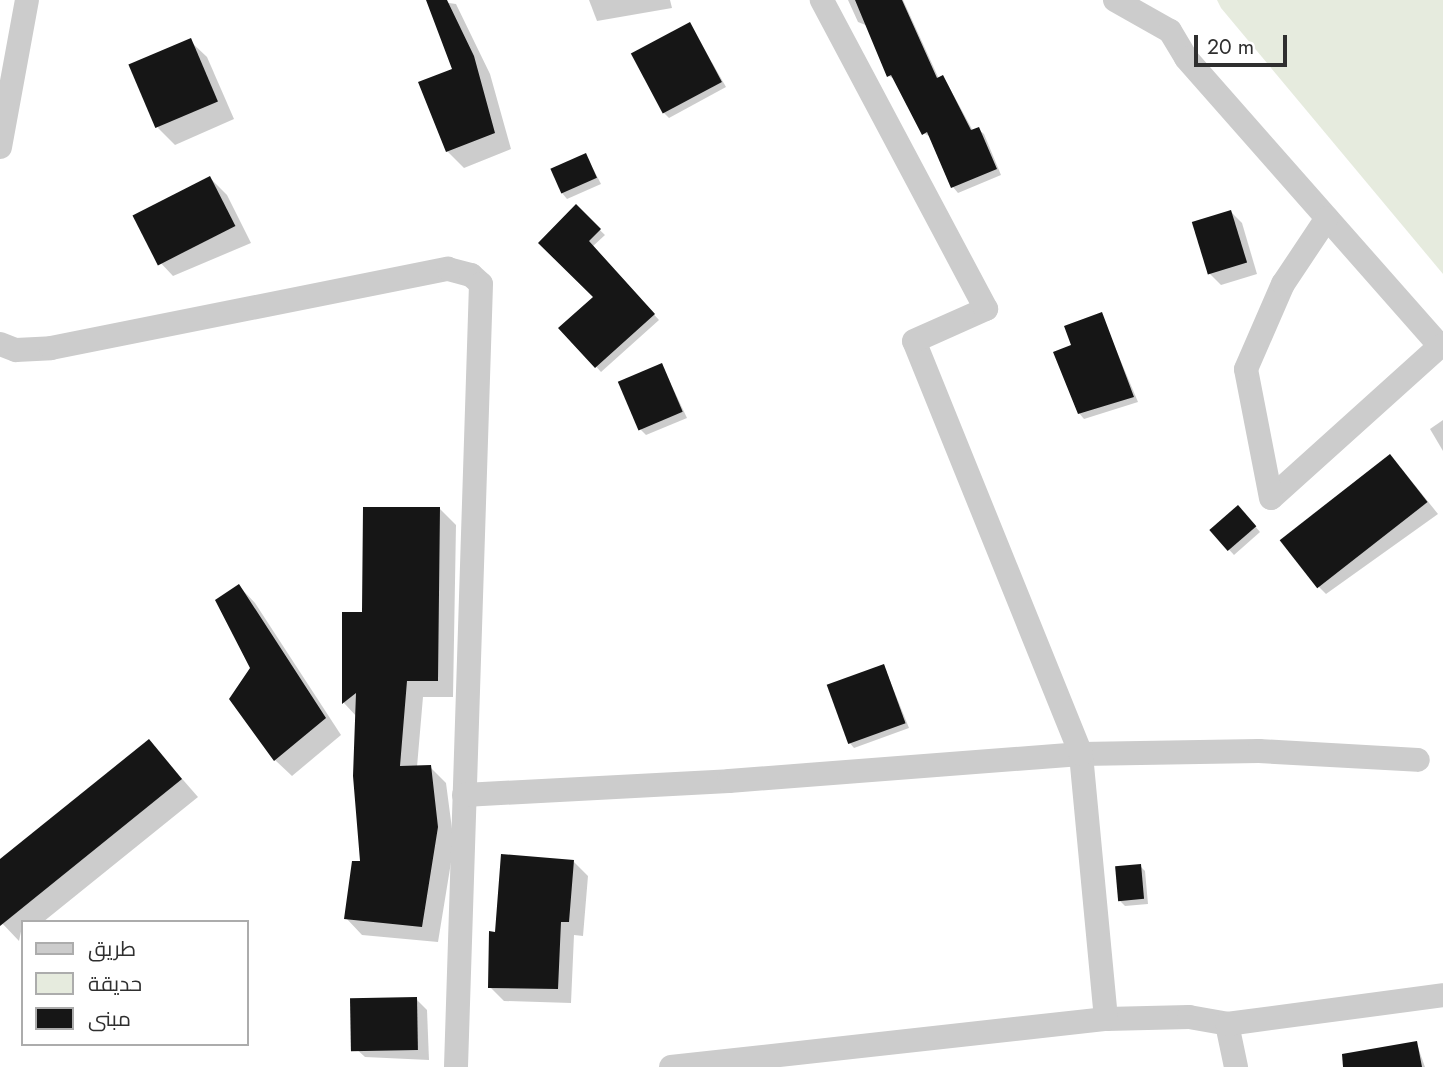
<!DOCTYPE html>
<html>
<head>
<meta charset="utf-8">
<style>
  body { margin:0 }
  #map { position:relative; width:1443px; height:1067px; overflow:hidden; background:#fff; font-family:Jost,Cairo,sans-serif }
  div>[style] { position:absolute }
  .green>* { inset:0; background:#e6ebde }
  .shadow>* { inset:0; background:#0003 }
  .building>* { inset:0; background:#161616; transform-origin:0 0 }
  .street>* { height:24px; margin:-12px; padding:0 12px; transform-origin:12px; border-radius:12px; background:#ccc }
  span { translate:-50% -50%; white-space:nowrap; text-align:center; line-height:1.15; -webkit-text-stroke:7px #fff; paint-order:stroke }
  .legend { position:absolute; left:21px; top:920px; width:228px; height:126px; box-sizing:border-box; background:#fff; border:2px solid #acacac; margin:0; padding:9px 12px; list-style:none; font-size:21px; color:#2f2f2f }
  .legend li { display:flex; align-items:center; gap:14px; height:35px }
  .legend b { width:35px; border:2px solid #acacac }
  .scale { position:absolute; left:1194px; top:35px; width:93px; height:32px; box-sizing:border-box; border:4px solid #2f2f2f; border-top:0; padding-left:9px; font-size:21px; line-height:24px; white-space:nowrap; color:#2f2f2f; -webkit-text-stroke:5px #fff; paint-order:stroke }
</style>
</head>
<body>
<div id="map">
  <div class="green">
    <i style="clip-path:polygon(1217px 0,1443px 0,1443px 274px,1221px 8px)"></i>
  </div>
  <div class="shadow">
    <i style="clip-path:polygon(428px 0,456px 4px,490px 74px,511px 149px,464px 168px,447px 151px,454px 70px)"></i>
    <i style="clip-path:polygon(589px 0,670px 0,672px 8px,597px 21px)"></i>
    <i style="clip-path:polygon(848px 0,903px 0,939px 79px,947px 83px,973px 131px,978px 129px,984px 134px,1001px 175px,958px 193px,953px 187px,931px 137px,923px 133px,896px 80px,889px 76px,868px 26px,858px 22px)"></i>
    <i style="clip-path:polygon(690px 24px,726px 87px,669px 118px,664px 113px)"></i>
    <i style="clip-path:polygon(190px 41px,207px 57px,234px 119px,175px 145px,158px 128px)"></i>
    <i style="clip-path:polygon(586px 155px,601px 184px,567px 199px,562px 193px)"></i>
    <i style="clip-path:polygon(210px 178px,227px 195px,251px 243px,173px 276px,157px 259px)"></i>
    <i style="clip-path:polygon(576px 207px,605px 235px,592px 247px,659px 320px,601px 372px,561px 328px,596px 297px)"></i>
    <i style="clip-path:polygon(1231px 212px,1242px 223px,1257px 274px,1221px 285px,1210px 274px)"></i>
    <i style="clip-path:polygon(1101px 314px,1138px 402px,1084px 419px,1079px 413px,1074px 346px)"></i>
    <i style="clip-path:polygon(662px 365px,687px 418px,646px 435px,641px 430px)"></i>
    <i style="clip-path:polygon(1443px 420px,1443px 451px,1430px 429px)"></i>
    <i style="clip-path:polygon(1401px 468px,1438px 514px,1326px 594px,1315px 583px)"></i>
    <i style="clip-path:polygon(440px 509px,456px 525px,453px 697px,423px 697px,417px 767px,430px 767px,446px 783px,454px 844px,438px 942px,362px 935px,346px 918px,362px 863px,357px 717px,344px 703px,344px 614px,364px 614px)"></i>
    <i style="clip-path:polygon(1243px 512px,1260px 532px,1234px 555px,1212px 531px)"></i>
    <i style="clip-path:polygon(239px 586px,255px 603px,341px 735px,292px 776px,275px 760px,252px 668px)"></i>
    <i style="clip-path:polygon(884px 666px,909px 728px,854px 748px,849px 742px)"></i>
    <i style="clip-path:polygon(149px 741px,198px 797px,43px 922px,23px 922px,19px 941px,0 921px,0 862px)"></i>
    <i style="clip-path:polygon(574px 862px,588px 876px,583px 936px,574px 935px,571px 1003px,504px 1001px,490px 987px,497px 934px)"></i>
    <i style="clip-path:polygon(1140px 866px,1145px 871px,1148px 904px,1125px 906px,1120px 901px)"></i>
    <i style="clip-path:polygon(416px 999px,427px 1010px,429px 1060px,365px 1057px,353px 1046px)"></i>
    <i style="clip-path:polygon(1416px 1042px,1425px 1067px,1372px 1067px)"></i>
  </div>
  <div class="building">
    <i style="clip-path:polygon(426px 0,447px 0,474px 56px,495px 133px,446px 152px,418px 82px,452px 69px)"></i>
    <i style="clip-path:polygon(855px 0,902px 0,937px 78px,943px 75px,971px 130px,979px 127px,997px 169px,951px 188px,927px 132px,922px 135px,891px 75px,887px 77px)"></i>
    <i style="left:690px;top:22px;width:68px;height:67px;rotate:62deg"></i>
    <i style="left:191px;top:38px;width:69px;height:68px;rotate:67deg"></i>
    <i style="left:586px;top:153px;width:27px;height:39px;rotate:66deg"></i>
    <i style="left:210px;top:176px;width:56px;height:87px;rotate:63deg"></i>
    <i style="clip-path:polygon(576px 204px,601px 229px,589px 241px,655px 314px,595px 368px,558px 328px,593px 297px,538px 243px)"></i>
    <i style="left:1231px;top:210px;width:55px;height:41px;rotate:73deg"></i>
    <i style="clip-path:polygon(1102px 312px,1134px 397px,1078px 414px,1053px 352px,1071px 345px,1064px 326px)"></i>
    <i style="left:662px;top:363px;width:53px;height:48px;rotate:67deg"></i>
    <i style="left:1390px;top:454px;width:61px;height:140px;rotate:52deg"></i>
    <i style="left:1238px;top:505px;width:28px;height:38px;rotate:49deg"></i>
    <i style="clip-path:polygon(363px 507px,440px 507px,438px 681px,407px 681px,400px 766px,431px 765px,438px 827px,422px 927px,344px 919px,352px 861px,360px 861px,353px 776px,356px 693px,342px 704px,342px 612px,362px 612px)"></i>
    <i style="clip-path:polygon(239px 584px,326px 718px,274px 761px,229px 699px,250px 668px,215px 600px)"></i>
    <i style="left:884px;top:664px;width:63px;height:61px;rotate:70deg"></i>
    <i style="clip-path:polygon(149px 739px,182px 779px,0 926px,0 859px)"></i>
    <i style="clip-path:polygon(501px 854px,574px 860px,569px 922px,561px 922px,558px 989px,488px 988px,489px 931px,495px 932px)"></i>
    <i style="left:1141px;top:864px;width:35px;height:26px;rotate:85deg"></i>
    <i style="left:417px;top:997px;width:53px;height:67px;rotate:89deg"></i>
    <i style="clip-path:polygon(1417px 1041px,1422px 1067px,1343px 1067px,1342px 1054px)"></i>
  </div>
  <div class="street">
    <i style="left:1115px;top:0;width:63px;rotate:29.4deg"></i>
    <i style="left:1170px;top:31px;width:31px;rotate:59deg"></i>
    <i style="left:1186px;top:58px;width:384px;rotate:48.6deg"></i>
    <i style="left:1440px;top:346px;width:227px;rotate:138deg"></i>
    <i style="left:1271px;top:498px;width:131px;rotate:-101deg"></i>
    <i style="left:1246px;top:369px;width:93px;rotate:-66.5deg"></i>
    <i style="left:1283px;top:284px;width:79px;rotate:-56.3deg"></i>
    <i style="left:0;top:147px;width:149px;rotate:-79.6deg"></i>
    <i style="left:0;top:344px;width:17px;rotate:21deg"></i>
    <i style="left:16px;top:350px;width:35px;rotate:-3deg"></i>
    <i style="left:51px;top:348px;width:405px;rotate:-11.3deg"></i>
    <i style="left:448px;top:269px;width:24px;rotate:15deg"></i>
    <i style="left:471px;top:275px;width:13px;rotate:42deg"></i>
    <i style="left:481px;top:284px;width:783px;rotate:91.83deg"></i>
    <i style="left:464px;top:795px;width:265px;rotate:-3deg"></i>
    <i style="left:729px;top:781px;width:353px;rotate:-4.4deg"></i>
    <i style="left:1081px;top:754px;width:178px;rotate:-1deg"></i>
    <i style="left:1259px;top:751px;width:159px;rotate:3.2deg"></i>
    <i style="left:1106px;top:1019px;width:83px;rotate:-1.4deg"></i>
    <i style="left:1189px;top:1017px;width:39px;rotate:10deg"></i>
    <i style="left:1227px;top:1024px;width:44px;rotate:78.2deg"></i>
    <i style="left:1227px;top:1024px;width:218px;rotate:-7.6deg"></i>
    <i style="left:671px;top:1067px;width:438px;rotate:-6.3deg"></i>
    <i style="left:1106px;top:1019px;width:266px;rotate:-95.4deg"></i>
    <i style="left:1081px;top:754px;width:445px;rotate:-112deg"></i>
    <i style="left:914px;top:341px;width:79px;rotate:-24deg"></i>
    <i style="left:986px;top:309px;width:350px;rotate:-118deg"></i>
  </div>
  <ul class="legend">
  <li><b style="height:9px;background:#ccc"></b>طريق</li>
  <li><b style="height:19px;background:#e6ebde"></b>حديقة</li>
  <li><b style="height:19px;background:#161616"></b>مبنى</li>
  </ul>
  <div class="scale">20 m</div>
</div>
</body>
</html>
